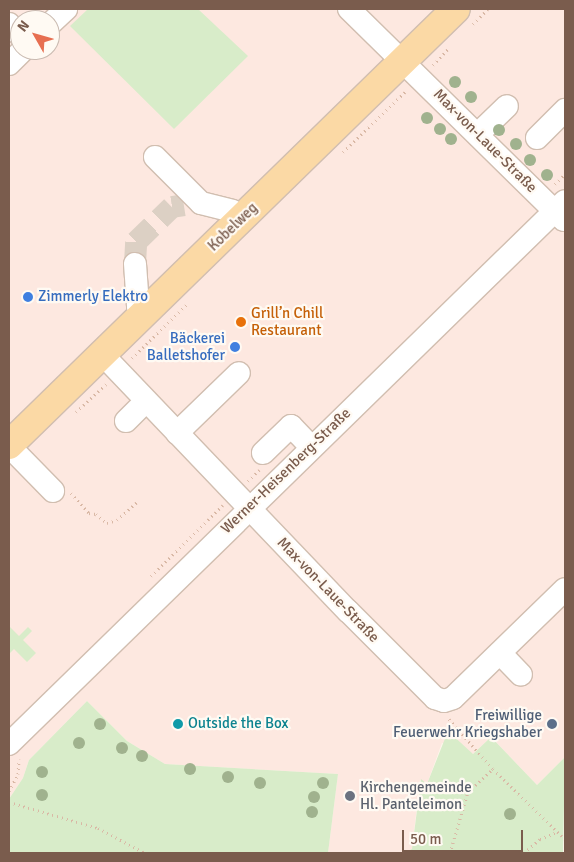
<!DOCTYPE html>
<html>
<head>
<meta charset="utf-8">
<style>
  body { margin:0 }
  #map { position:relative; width:574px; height:862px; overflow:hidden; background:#fdf6ec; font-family:Signika,sans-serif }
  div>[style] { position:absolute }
  .commercial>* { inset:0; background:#fde8e0 }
  .green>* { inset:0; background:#d8ecc9 }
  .minor-tunnel>* { height:22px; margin-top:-11px; transform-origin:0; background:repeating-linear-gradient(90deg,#dcd0c4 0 22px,transparent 0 33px) }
  .path>* { height:3px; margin-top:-1.5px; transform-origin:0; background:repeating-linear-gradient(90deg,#d9b8a5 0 1px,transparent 0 5px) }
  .roads { filter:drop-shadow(1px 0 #d1beb0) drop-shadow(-1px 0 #d1beb0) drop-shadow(0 1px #d1beb0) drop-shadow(0 -1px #d1beb0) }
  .minor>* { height:22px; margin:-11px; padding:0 11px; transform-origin:11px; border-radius:11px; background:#fff }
  .major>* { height:28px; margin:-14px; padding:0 14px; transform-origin:14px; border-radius:14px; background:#fbd9a5 }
  .trees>* { width:12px; height:12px; margin:-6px; border-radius:50%; background:#a0b28e }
  .dots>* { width:14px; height:14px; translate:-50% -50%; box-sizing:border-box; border:2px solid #fffaf3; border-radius:50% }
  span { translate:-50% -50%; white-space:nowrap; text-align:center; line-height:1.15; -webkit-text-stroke:4.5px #fffaf3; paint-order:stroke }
  .street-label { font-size:15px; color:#7a5c4d }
  .shop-label { font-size:15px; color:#366cbe }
  .left { translate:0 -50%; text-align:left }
  .right { translate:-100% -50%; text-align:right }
  .food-label { font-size:15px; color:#c56008 }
  .service-label { font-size:15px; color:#4e5e75 }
  .culture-label { font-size:15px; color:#0d838f }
  .worship-label { font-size:15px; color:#5b616d }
  .frame { position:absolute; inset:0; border:10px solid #7a5c4d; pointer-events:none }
  .north { position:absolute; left:10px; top:10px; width:50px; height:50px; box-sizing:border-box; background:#fffaf3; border:1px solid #cabbb1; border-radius:50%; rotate:308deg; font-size:14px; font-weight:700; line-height:20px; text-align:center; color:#7a5c4d }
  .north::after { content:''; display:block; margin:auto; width:18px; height:22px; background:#e76f51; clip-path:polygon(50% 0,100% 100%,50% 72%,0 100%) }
  .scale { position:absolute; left:402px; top:830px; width:121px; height:22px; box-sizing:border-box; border:2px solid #7a5c4d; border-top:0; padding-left:6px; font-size:15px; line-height:18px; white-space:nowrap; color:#7a5c4d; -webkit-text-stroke:4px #fffaf3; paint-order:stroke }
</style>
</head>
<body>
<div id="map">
  <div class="commercial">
    <i style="clip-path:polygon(evenodd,9px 9px,565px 9px,565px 757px,537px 785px,491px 737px,473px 754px,442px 743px,427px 784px,420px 780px,412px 849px,404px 853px,328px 853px,338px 774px,165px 764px,127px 741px,87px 701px,29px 760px,23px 778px,9px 799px,9px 9px,20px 20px,50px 20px,50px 50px,20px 50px,20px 20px)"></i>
  </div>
  <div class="green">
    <i style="clip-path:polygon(88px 9px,198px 9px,248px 56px,174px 129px,70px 26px)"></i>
    <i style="clip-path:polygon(9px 626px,19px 636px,28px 627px,32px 631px,23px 640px,36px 653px,27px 662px,14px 649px,9px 654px)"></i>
    <i style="clip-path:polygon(87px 701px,127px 741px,165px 764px,338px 774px,328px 853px,9px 853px,9px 799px,23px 778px,29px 760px)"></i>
    <i style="clip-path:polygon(448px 731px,473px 754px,491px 737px,537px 785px,565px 757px,563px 853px,404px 853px,412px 849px,421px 779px,427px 784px)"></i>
  </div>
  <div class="minor-tunnel">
    <i style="left:135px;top:264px;width:22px;rotate:-87deg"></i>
    <i style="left:136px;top:242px;width:50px;rotate:-44.2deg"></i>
    <i style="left:172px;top:207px;width:12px;rotate:-9deg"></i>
  </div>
  <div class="path">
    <i style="left:473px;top:24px;width:21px;rotate:-45deg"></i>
    <i style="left:433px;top:65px;width:23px;rotate:-47deg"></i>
    <i style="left:343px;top:152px;width:89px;rotate:-44.1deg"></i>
    <i style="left:555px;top:184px;width:14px;rotate:-45deg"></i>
    <i style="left:132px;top:358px;width:78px;rotate:-44.5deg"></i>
    <i style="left:76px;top:412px;width:41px;rotate:-43deg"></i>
    <i style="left:248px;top:481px;width:16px;rotate:-45deg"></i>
    <i style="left:71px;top:493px;width:27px;rotate:48deg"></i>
    <i style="left:89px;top:513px;width:7px;rotate:8deg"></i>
    <i style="left:96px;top:514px;width:14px;rotate:39deg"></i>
    <i style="left:107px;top:523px;width:10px;rotate:-17deg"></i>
    <i style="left:117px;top:520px;width:28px;rotate:-42deg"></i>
    <i style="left:151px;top:576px;width:101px;rotate:-44.6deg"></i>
    <i style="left:449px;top:719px;width:67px;rotate:48.7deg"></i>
    <i style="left:493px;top:769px;width:100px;rotate:44.2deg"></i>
    <i style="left:9px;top:791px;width:19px;rotate:-62deg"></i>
    <i style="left:18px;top:774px;width:15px;rotate:-86deg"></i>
    <i style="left:9px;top:802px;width:93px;rotate:16.3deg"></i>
    <i style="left:98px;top:828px;width:53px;rotate:28deg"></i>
    <i style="left:450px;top:853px;width:64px;rotate:-73.6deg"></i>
    <i style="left:468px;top:792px;width:34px;rotate:-43deg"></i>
    <i style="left:524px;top:853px;width:21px;rotate:-41deg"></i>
    <i style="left:540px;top:839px;width:18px;rotate:-22deg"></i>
  </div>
  <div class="roads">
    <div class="minor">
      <i style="left:349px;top:9px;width:301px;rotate:44.5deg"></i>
      <i style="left:9px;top:24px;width:16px;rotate:45deg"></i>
      <i style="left:50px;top:24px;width:22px;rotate:-43deg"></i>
      <i style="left:9px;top:64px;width:20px;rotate:-45deg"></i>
      <i style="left:478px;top:134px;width:40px;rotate:-44deg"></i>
      <i style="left:537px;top:138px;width:40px;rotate:-45deg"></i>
      <i style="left:155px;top:157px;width:65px;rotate:45deg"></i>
      <i style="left:201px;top:203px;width:32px;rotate:14deg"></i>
      <i style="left:232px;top:211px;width:12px;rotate:42deg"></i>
      <i style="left:135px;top:264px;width:42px;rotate:85.9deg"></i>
      <i style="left:138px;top:306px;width:10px;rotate:53deg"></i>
      <i style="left:102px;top:354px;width:356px;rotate:46.3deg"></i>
      <i style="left:348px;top:611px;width:123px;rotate:45deg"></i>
      <i style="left:435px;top:698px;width:9px;rotate:18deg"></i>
      <i style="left:444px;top:701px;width:9px;rotate:-18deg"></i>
      <i style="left:453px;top:698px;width:156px;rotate:-44.2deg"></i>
      <i style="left:126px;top:421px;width:28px;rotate:-45deg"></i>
      <i style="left:177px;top:433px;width:86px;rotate:-44.1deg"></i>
      <i style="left:9px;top:446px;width:63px;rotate:45.6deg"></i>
      <i style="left:263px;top:453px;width:39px;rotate:-44deg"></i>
      <i style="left:291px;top:426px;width:29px;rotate:46deg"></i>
      <i style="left:500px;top:653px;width:30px;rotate:46deg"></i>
      <i style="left:9px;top:744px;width:777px;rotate:-44.32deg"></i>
    </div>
    <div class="major">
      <i style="left:9px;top:445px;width:624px;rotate:-44.29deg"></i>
    </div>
  </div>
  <div class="trees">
    <i style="left:455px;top:82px"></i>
    <i style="left:471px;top:97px"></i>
    <i style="left:427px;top:118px"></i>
    <i style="left:440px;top:129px"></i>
    <i style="left:499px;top:130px"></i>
    <i style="left:451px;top:139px"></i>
    <i style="left:516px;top:144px"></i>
    <i style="left:530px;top:160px"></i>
    <i style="left:547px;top:175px"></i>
    <i style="left:100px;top:724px"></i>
    <i style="left:79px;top:743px"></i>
    <i style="left:122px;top:748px"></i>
    <i style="left:142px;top:756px"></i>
    <i style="left:190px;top:769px"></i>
    <i style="left:42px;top:772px"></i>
    <i style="left:228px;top:777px"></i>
    <i style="left:260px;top:783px"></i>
    <i style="left:323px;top:783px"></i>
    <i style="left:42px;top:795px"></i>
    <i style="left:314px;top:797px"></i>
    <i style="left:312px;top:812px"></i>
    <i style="left:510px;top:814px"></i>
  </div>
  <div class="dots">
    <i style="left:28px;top:297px;background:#3f7fe0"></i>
    <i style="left:241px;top:322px;background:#e8710a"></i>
    <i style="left:235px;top:347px;background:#3f7fe0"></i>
    <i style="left:178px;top:724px;background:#0f9aa8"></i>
    <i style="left:552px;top:724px;background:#5c6f8a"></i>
    <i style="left:350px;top:796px;background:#6b7280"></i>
  </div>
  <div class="street-label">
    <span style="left:485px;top:141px;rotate:45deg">Max-von-Laue-Straße</span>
    <span style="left:233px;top:227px;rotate:-44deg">Kobelweg</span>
    <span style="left:286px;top:471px;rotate:-44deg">Werner-Heisenberg-Straße</span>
    <span style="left:328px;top:590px;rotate:46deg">Max-von-Laue-Straße</span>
  </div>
  <div class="shop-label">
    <span class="left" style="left:38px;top:297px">Zimmerly Elektro</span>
    <span class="right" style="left:225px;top:347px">Bäckerei<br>Balletshofer</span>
  </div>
  <div class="food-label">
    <span class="left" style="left:251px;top:322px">Grill’n Chill<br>Restaurant</span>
  </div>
  <div class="service-label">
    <span class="right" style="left:542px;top:724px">Freiwillige<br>Feuerwehr Kriegshaber</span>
  </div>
  <div class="culture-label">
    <span class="left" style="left:188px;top:724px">Outside the Box</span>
  </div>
  <div class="worship-label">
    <span class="left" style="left:360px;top:796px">Kirchengemeinde<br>Hl. Panteleimon</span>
  </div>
  <div class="frame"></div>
  <div class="north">N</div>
  <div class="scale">50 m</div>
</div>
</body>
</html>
